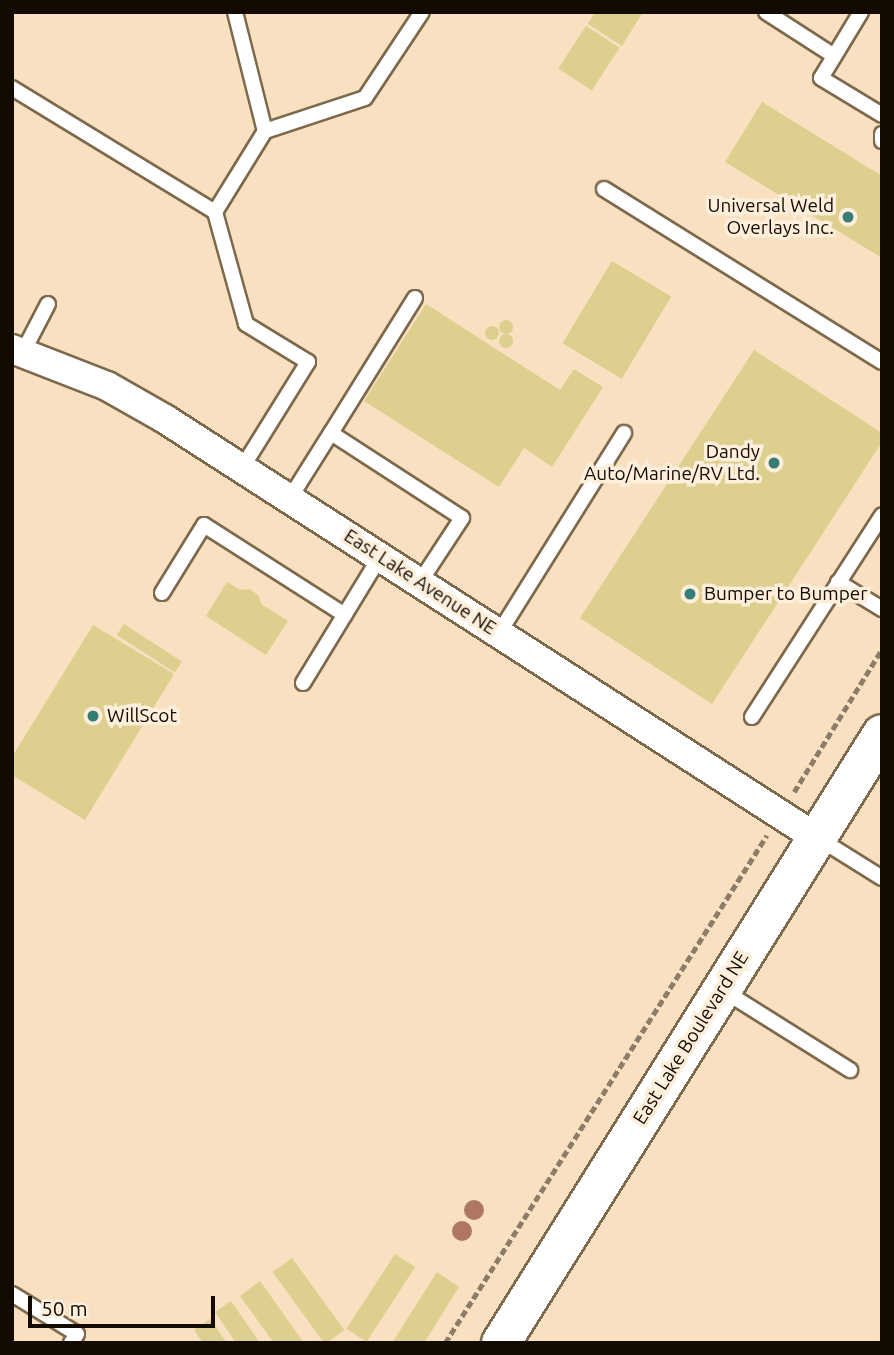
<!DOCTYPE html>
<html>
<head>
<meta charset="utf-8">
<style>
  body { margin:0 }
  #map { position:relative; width:894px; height:1355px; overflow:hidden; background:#f8e0c0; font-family:Ubuntu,sans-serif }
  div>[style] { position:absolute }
  .building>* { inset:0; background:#ddcf8e; transform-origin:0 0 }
  .round { border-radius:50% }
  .path>* { height:4.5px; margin-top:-2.25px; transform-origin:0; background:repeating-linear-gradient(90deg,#8d7c67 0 7px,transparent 0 10.5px) }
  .roads { filter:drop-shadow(2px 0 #7d694c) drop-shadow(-2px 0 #7d694c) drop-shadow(0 2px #7d694c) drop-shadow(0 -2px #7d694c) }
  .lane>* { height:14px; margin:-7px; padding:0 7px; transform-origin:7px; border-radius:7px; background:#fff }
  .street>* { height:28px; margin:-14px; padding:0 14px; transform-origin:14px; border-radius:14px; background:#fff }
  .secondary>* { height:38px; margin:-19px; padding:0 19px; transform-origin:19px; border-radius:19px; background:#fff }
  .trees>* { width:20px; height:20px; margin:-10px; border-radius:50%; background:#ae7762 }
  .dots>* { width:19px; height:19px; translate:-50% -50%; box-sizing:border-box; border:4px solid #fdefdb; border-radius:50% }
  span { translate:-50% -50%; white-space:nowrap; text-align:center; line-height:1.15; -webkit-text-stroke:7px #fdefdb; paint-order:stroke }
  .poi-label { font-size:19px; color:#130b02 }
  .right { translate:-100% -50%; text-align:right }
  .left { translate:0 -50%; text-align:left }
  .street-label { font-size:19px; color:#130b02 }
  .frame { position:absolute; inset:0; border:14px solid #130b02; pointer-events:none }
  .scale { position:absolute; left:28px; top:1296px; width:187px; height:32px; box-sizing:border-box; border:4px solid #130b02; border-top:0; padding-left:9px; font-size:21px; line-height:24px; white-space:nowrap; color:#130b02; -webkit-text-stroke:5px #fdefdb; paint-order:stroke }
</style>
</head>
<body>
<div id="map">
  <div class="building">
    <i style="clip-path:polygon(595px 12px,643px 12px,622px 46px,588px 24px)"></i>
    <i style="left:586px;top:26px;width:40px;height:51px;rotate:33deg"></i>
    <i style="clip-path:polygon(762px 102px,882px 176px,882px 258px,725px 162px)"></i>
    <i style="left:612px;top:261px;width:69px;height:96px;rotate:31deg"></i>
    <i style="clip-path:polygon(426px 304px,560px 390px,574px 369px,603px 387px,552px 467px,524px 448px,499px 487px,364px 401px)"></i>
    <i class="round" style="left:499px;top:320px;width:14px;height:14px"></i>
    <i class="round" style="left:485px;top:326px;width:14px;height:14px"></i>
    <i class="round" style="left:499px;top:334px;width:14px;height:14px"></i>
    <i style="clip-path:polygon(754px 350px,882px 433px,882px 442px,712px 704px,580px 618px)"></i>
    <i style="clip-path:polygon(227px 582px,240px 590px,250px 589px,259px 596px,261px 604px,288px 621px,266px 655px,206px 616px)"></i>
    <i style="left:124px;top:624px;width:69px;height:13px;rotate:33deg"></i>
    <i style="clip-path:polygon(93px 625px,174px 674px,85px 820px,12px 775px,12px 757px)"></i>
    <i style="left:395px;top:1254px;width:24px;height:89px;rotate:33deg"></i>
    <i style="left:292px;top:1258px;width:89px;height:24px;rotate:54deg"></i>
    <i style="clip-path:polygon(437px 1272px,459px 1287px,424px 1343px,392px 1343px)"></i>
    <i style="clip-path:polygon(260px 1281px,304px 1343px,274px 1343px,240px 1296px)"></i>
    <i style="clip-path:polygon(231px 1301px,260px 1343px,236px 1343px,215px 1312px)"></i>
    <i style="clip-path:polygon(210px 1319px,227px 1343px,203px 1343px,194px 1330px)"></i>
  </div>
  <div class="path">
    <i style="left:794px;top:792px;width:168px;rotate:-58.4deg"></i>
    <i style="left:445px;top:1343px;width:601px;rotate:-57.63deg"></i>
  </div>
  <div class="roads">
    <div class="lane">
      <i style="left:235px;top:12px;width:123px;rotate:75.9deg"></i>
      <i style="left:265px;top:131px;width:105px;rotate:-18.3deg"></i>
      <i style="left:365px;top:98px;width:103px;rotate:-56.5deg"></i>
      <i style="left:766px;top:12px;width:81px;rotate:32.9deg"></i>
      <i style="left:861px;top:12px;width:77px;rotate:121.2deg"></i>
      <i style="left:821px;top:78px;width:71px;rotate:31.2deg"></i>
      <i style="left:12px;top:88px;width:238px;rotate:31.4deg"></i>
      <i style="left:882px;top:134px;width:7px;rotate:90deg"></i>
      <i style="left:604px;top:189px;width:327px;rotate:31.9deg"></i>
      <i style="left:23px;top:352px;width:54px;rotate:-62.5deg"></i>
      <i style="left:331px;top:433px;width:159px;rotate:-58.1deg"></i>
      <i style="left:242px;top:468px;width:125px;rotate:-58.1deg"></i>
      <i style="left:308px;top:362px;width:73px;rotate:-148.5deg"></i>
      <i style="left:246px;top:324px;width:116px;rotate:-105.5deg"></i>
      <i style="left:215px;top:212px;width:95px;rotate:-58.3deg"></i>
      <i style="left:290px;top:498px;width:77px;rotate:-57.8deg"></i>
      <i style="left:331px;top:433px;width:156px;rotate:33deg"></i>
      <i style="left:462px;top:518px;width:77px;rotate:123.3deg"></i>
      <i style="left:838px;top:582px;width:52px;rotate:31.5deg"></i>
      <i style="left:162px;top:593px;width:80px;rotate:-58.3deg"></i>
      <i style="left:204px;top:525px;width:167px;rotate:32.6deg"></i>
      <i style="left:499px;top:633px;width:236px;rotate:-58deg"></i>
      <i style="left:303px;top:683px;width:148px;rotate:-58.6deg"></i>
      <i style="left:752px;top:717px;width:240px;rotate:-57.2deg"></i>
      <i style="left:818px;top:838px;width:75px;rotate:32deg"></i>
      <i style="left:724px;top:991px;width:149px;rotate:32.1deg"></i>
      <i style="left:12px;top:1294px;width:76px;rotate:31.6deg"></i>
      <i style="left:77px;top:1334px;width:11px;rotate:124deg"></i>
    </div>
    <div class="street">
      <i style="left:12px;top:349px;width:102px;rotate:21.3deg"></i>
      <i style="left:107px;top:386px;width:67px;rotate:29.6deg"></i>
      <i style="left:165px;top:419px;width:775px;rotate:32.73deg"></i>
    </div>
    <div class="secondary">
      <i style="left:501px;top:1343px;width:718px;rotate:-57.97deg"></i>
    </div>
  </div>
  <div class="trees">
    <i style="left:474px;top:1210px"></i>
    <i style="left:462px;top:1231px"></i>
  </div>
  <div class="dots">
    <i style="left:848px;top:217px;background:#367d75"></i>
    <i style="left:774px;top:463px;background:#367d75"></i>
    <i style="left:690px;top:594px;background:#367d75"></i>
    <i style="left:93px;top:716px;background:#367d75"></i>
  </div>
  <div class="poi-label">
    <span class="right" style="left:834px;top:217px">Universal Weld<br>Overlays Inc.</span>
    <span class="right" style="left:760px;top:463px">Dandy<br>Auto/Marine/RV Ltd.</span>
    <span class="left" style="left:704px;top:594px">Bumper to Bumper</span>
    <span class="left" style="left:107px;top:716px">WillScot</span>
  </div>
  <div class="street-label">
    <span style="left:420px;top:582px;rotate:33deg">East Lake Avenue NE</span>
    <span style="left:691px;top:1038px;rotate:-58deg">East Lake Boulevard NE</span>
  </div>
  <div class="frame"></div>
  <div class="scale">50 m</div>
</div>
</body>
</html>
